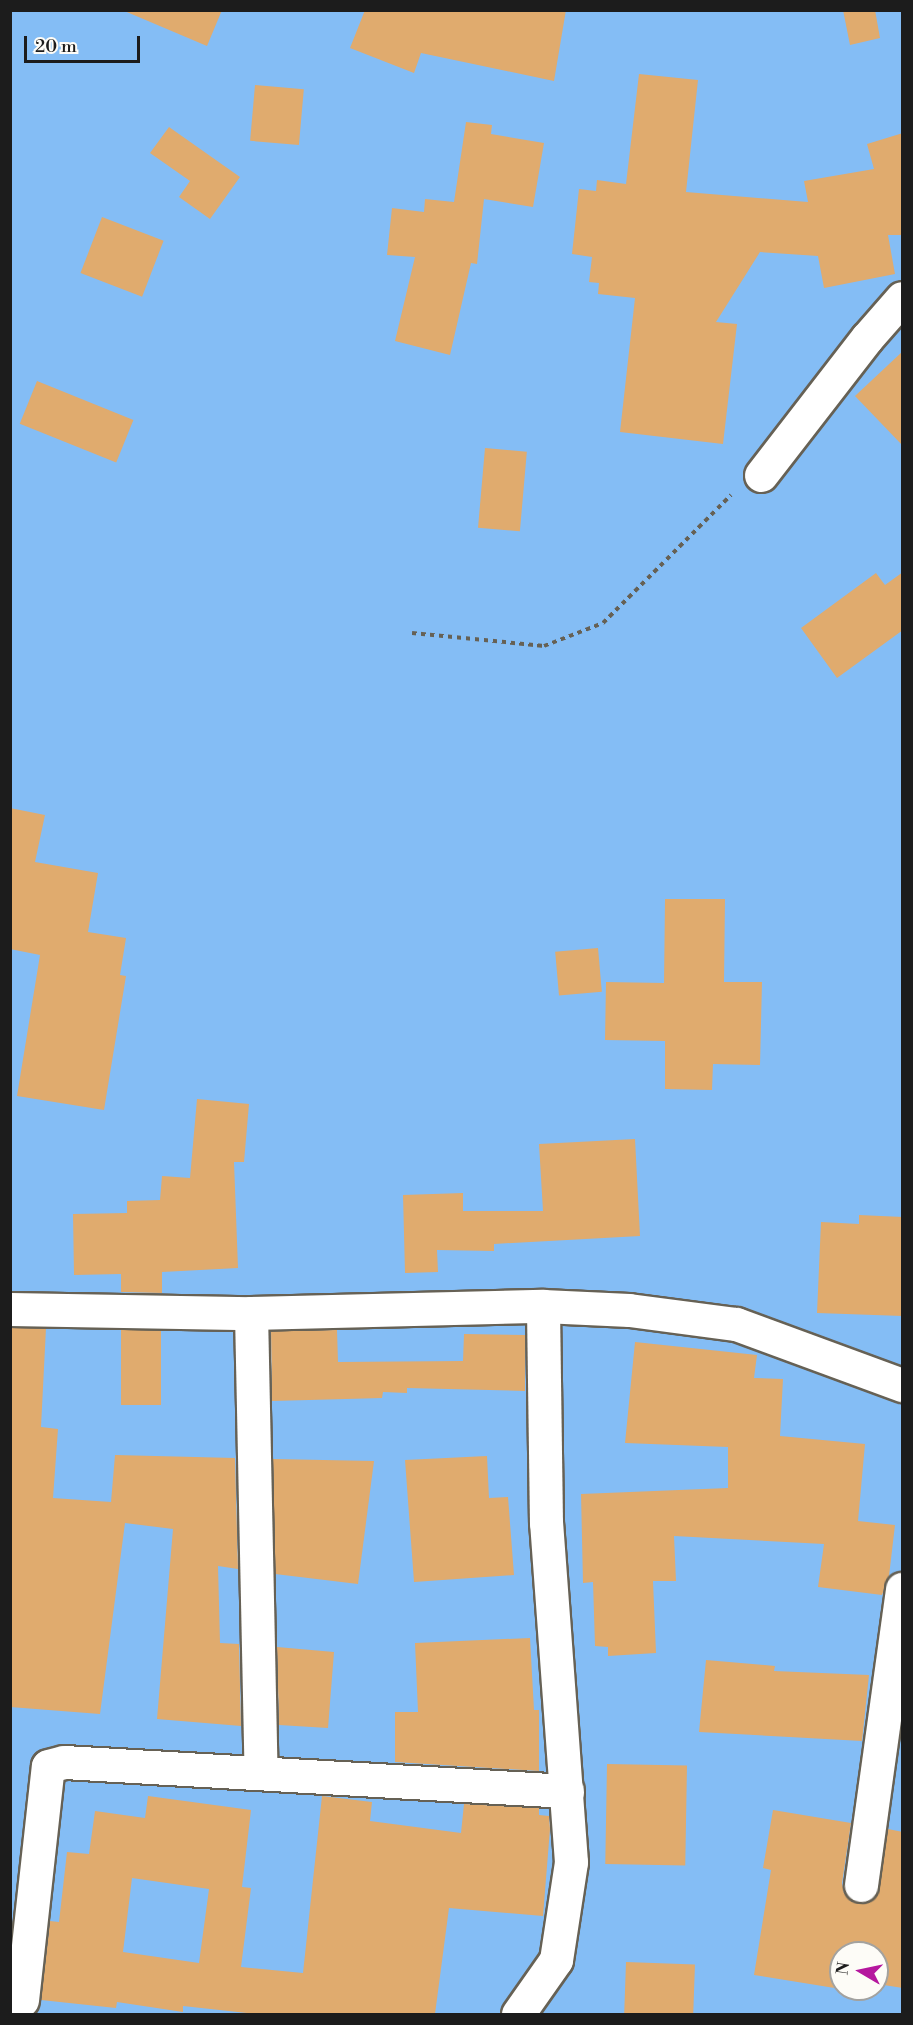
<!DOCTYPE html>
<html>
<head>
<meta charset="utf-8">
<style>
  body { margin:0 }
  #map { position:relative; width:913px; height:2025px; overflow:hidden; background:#efe0c0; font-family:"Libre Bodoni",serif }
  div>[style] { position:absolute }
  .water>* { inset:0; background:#84bdf5 }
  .building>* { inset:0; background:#e0ab6e; transform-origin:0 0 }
  .path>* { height:4px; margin-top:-2px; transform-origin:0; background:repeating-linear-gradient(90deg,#666155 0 4.5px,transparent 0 9px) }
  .roads { filter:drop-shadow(2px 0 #666155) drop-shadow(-2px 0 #666155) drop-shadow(0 2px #666155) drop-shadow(0 -2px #666155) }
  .street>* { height:33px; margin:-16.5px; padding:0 16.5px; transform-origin:16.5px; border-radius:16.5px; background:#fff }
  span { translate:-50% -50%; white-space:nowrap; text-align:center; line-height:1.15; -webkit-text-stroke:6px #fdfcf7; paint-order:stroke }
  .frame { position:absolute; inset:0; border:12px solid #1c1c1c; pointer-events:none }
  .north { position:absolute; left:829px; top:1941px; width:60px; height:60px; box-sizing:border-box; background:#fdfcf7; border:2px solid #a3a29f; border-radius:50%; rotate:279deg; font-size:16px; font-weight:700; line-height:24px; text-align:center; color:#1c1c1c }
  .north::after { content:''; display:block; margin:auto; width:21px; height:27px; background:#b5179e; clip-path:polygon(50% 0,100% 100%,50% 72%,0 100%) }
  .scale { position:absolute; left:24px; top:36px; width:116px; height:27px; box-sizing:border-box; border:3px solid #1c1c1c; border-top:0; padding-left:8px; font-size:18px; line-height:21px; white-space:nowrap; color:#1c1c1c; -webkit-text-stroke:4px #fdfcf7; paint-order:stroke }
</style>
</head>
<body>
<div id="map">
  <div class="water">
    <i style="clip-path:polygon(evenodd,11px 11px,902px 11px,902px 2014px,11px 2014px,11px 11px,841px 1953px,877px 1953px,877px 1989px,841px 1989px,841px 1953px)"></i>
  </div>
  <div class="building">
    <i style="clip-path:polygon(122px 10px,222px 10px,207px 46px)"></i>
    <i style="clip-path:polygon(365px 10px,566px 10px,554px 81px,421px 53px,414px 73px,350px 48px)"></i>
    <i style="clip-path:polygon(843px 10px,875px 10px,880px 38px,850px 45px)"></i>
    <i style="clip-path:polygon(639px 74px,698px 80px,686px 192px,808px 202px,804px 181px,874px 169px,867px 144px,903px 133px,903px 235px,888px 235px,895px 274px,824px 288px,818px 256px,760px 252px,716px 322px,737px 324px,723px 444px,620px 432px,635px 298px,598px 294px,599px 283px,589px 282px,592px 257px,572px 254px,579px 189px,596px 191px,597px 180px,626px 184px)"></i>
    <i style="left:255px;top:85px;width:49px;height:56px;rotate:5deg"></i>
    <i style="clip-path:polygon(466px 122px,492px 125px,491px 134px,544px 143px,533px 207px,484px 199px,477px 264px,471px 263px,450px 355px,395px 341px,415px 257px,387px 255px,392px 208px,424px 212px,425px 199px,454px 202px)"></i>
    <i style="clip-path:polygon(169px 127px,240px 177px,210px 219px,179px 197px,190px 181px,150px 153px)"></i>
    <i style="left:102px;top:217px;width:66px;height:60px;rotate:21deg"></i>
    <i style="clip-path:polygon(903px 351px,903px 446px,855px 396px)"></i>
    <i style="left:37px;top:381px;width:104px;height:46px;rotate:22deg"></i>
    <i style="left:485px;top:448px;width:42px;height:80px;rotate:5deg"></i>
    <i style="clip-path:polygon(903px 572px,903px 630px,837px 678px,801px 628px,876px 573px,885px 585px)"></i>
    <i style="clip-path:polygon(10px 808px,45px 815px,35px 862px,98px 873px,88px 932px,126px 938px,120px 975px,126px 976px,104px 1110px,17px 1096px,40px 955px,10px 949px)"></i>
    <i style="clip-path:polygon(665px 899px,725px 899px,724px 982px,762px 982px,760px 1065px,713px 1064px,712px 1090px,665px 1089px,665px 1041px,605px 1040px,606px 982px,664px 983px)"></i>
    <i style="left:598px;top:948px;width:44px;height:43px;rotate:85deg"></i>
    <i style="clip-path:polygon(197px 1099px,249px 1104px,244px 1162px,234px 1162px,238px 1268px,162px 1272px,162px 1293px,121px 1292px,121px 1274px,74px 1275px,73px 1214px,127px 1213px,127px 1201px,160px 1200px,162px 1176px,190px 1178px)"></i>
    <i style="clip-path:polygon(635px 1139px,640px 1236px,494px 1244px,494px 1251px,437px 1250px,438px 1272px,405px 1273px,403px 1195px,463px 1193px,463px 1211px,543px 1211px,539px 1144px)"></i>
    <i style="clip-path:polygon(859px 1215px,903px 1217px,903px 1316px,817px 1313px,821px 1222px,859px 1224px)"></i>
    <i style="clip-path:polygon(10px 1328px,46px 1328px,41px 1427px,58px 1429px,53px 1498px,111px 1502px,115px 1455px,235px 1458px,238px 1569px,218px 1566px,220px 1643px,239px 1644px,241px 1726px,157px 1719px,173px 1529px,125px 1523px,100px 1714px,10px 1707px)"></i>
    <i style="left:121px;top:1330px;width:40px;height:75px"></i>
    <i style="clip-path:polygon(337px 1330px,338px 1362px,463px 1361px,464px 1334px,525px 1335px,525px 1391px,407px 1388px,407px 1393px,383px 1392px,382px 1398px,272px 1401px,271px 1331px)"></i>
    <i style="clip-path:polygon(635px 1342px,757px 1355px,754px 1378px,783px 1379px,780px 1436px,865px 1444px,858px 1521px,895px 1525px,889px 1576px,882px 1595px,818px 1587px,824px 1544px,674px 1536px,676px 1581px,653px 1581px,656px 1653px,608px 1656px,608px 1647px,595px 1646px,593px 1582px,583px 1583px,581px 1494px,728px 1488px,728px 1447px,625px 1443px)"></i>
    <i style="clip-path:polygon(487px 1456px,489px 1498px,508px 1497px,514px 1575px,414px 1582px,405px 1460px)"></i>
    <i style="clip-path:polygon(273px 1459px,374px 1461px,358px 1584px,275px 1574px)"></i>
    <i style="clip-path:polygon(530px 1638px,534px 1710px,539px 1710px,539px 1771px,395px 1762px,395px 1712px,418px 1712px,415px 1643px)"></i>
    <i style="clip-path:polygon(277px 1647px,334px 1652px,328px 1728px,279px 1725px)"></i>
    <i style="clip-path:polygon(706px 1660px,775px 1666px,774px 1671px,869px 1675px,862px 1741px,699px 1732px)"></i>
    <i style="left:607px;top:1764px;width:80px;height:100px;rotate:1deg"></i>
    <i style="clip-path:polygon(evenodd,148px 1796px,251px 1810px,242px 1887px,251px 1888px,241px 1967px,303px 1973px,322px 1796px,372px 1802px,370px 1821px,461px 1833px,464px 1804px,539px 1808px,539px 1815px,549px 1816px,550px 1829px,543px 1916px,449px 1908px,435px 2014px,257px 2014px,183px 2006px,183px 2012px,117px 2002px,116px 2008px,41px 2000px,50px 1921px,59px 1922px,67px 1852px,89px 1854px,95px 1811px,145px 1818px,148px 1796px,132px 1878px,209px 1889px,199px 1963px,123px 1952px,132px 1878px)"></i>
    <i style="clip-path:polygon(773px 1810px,851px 1823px,842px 1883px,844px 1893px,858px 1903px,869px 1902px,879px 1888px,888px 1829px,903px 1832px,903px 1988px,877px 1984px,877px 1953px,841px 1953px,841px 1989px,847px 1990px,754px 1975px,771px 1870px,763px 1868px)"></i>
    <i style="left:626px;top:1962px;width:69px;height:52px;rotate:2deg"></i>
  </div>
  <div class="path">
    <i style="left:412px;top:633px;width:133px;rotate:5.6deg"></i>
    <i style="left:544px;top:646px;width:63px;rotate:-21.3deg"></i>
    <i style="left:603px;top:623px;width:181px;rotate:-45deg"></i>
  </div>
  <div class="roads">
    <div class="street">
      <i style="left:761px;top:475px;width:173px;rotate:-52.3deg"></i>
      <i style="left:867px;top:338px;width:53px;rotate:-48.8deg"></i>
      <i style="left:10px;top:1309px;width:241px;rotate:1deg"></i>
      <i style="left:251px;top:1313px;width:292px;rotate:-1.4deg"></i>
      <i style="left:543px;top:1306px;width:86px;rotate:2.7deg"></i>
      <i style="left:629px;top:1310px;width:108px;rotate:7.5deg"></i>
      <i style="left:736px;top:1324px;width:177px;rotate:20.2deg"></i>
      <i style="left:251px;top:1313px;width:460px;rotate:88.8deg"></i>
      <i style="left:861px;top:1885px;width:299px;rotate:-82.1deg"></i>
      <i style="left:22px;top:2000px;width:235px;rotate:-83.7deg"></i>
      <i style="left:48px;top:1766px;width:16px;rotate:-14deg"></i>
      <i style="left:64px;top:1762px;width:504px;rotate:3.3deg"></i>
      <i style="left:518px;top:2014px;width:66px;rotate:-54.9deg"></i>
      <i style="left:556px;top:1960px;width:99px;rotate:-81.3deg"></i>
      <i style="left:571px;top:1862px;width:340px;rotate:-94.2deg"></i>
      <i style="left:546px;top:1523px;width:217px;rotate:-90.8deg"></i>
    </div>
  </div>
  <div class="frame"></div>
  <div class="north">N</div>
  <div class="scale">20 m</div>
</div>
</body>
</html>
